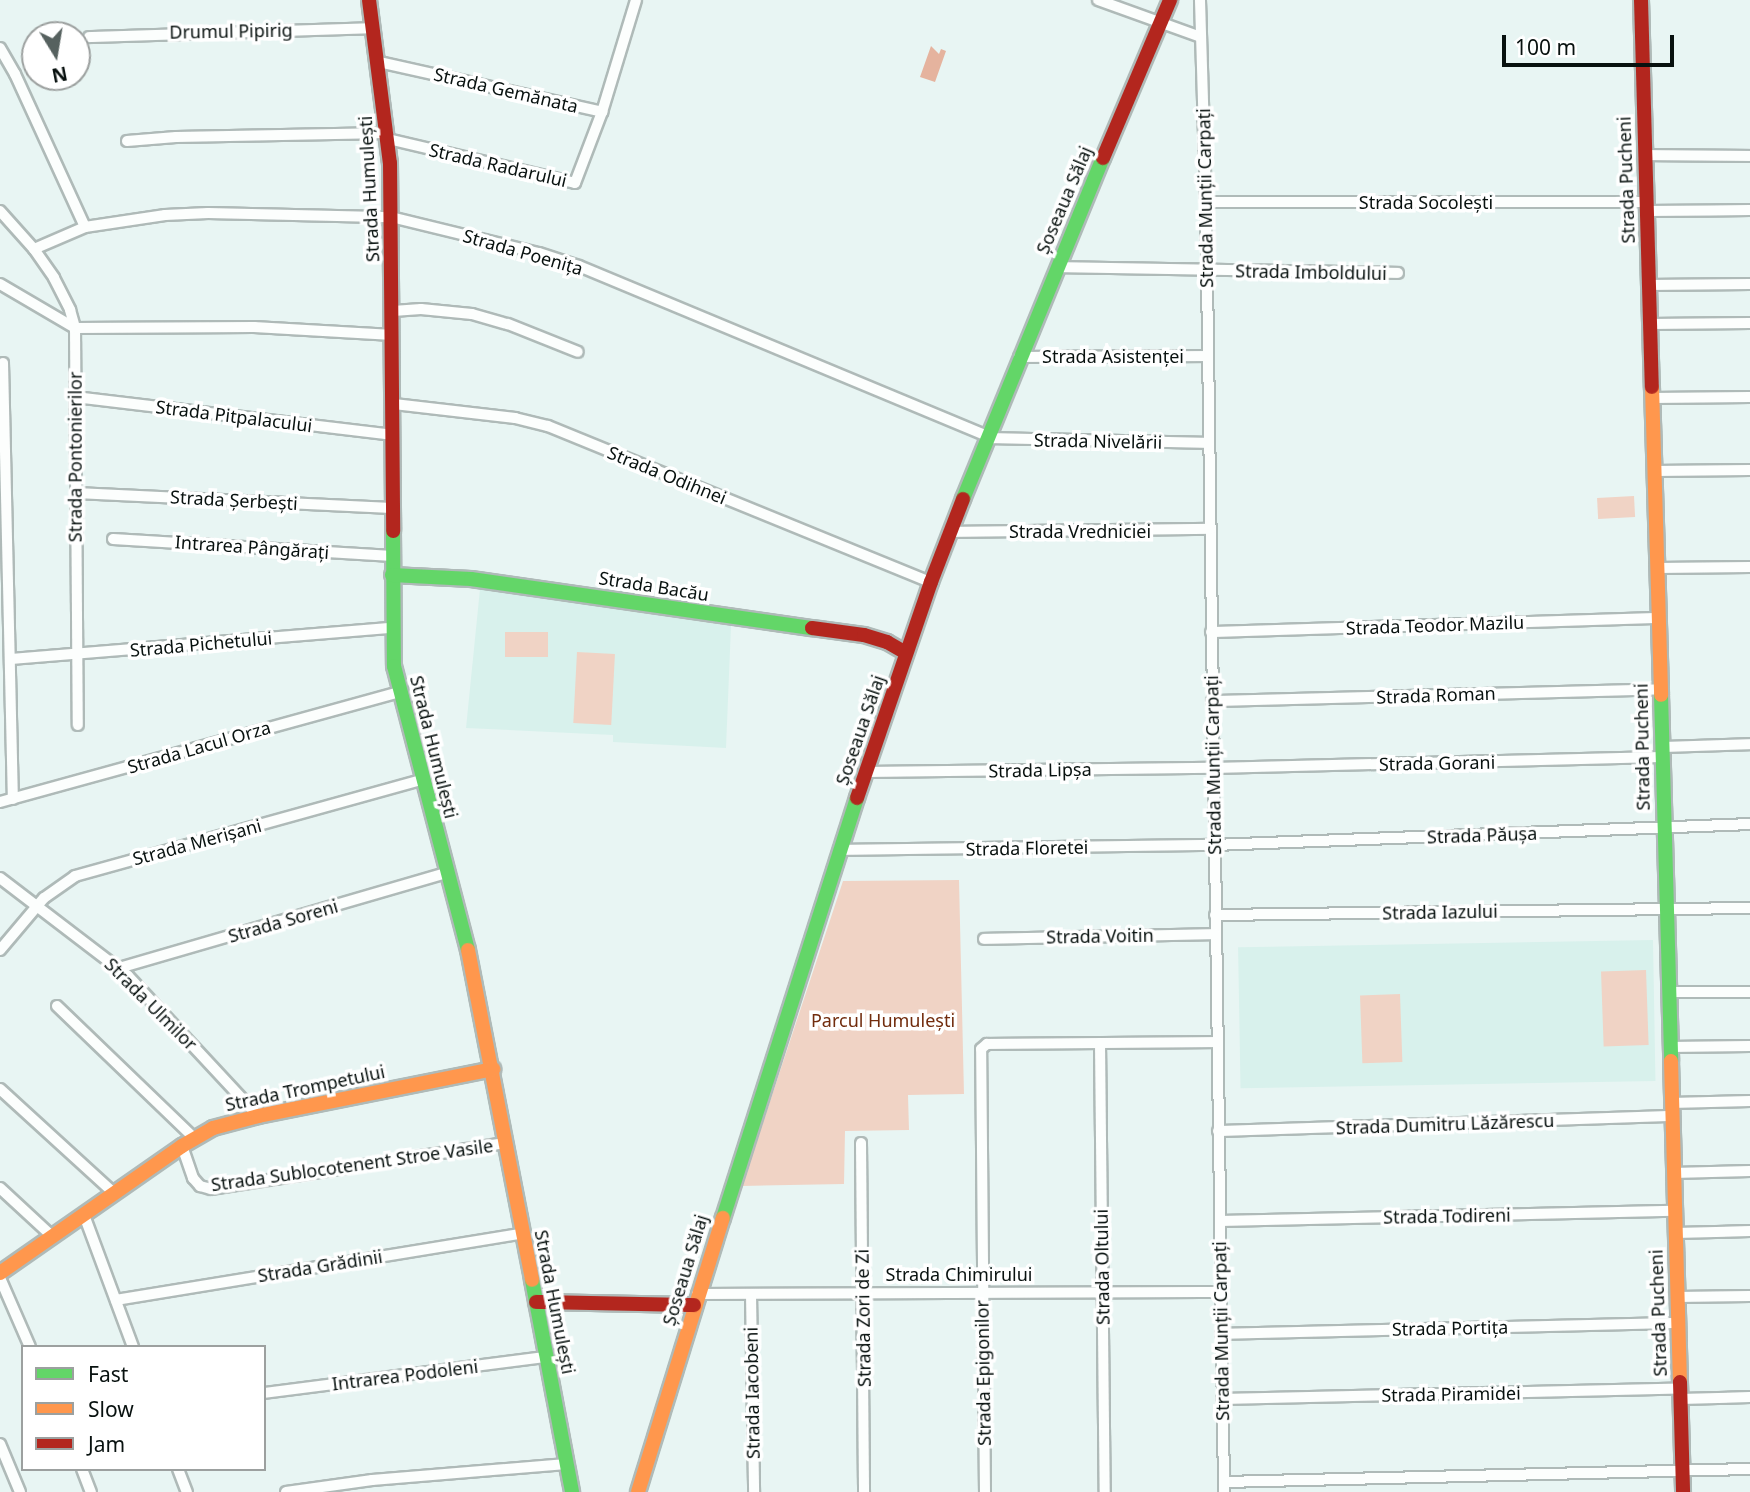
<!DOCTYPE html>
<html>
<head>
<meta charset="utf-8">
<style>
  body { margin:0 }
  #map { position:relative; width:1750px; height:1492px; overflow:hidden; background:#e8f5f3; font-family:"Noto Sans",sans-serif }
  div>[style] { position:absolute }
  .built>* { inset:0; background:#d8f1ec; transform-origin:0 0 }
  .green>* { inset:0; background:#f0d3c5; transform-origin:0 0 }
  .water>* { inset:0; background:#e5b39e }
  .roads { filter:drop-shadow(2px 0 #afbab8) drop-shadow(-2px 0 #afbab8) drop-shadow(0 2px #afbab8) drop-shadow(0 -2px #afbab8) }
  .street>* { height:10px; margin:-5px; padding:0 5px; transform-origin:5px; border-radius:5px; background:#fcfefd }
  .fast>* { height:14px; margin:-7px; padding:0 7px; transform-origin:7px; border-radius:7px; background:#63d668 }
  .slow>* { height:14px; margin:-7px; padding:0 7px; transform-origin:7px; border-radius:7px; background:#ff974d }
  .jam>* { height:14px; margin:-7px; padding:0 7px; transform-origin:7px; border-radius:7px; background:#b3261e }
  span { translate:-50% -50%; white-space:nowrap; text-align:center; line-height:1.15; -webkit-text-stroke:7px #fff; paint-order:stroke }
  .street-label { font-size:18px; color:#08110f }
  .park-label { font-size:18px; color:#712c0d }
  .legend { position:absolute; left:21px; top:1345px; width:245px; height:126px; box-sizing:border-box; background:#fff; border:2px solid #9ca09f; margin:0; padding:9px 12px; list-style:none; font-size:21px; color:#08110f }
  .legend li { display:flex; align-items:center; gap:14px; height:35px }
  .legend b { width:35px; border:2px solid #9ca09f }
  .north { position:absolute; left:21px; top:21px; width:70px; height:70px; box-sizing:border-box; background:#fff; border:2px solid #9ca09f; border-radius:50%; rotate:169deg; font-size:19px; font-weight:700; line-height:28px; text-align:center; color:#08110f }
  .north::after { content:''; display:block; margin:auto; width:24px; height:32px; background:#56615f; clip-path:polygon(50% 0,100% 100%,50% 72%,0 100%) }
  .scale { position:absolute; left:1502px; top:35px; width:172px; height:32px; box-sizing:border-box; border:4px solid #08110f; border-top:0; padding-left:9px; font-size:21px; line-height:24px; white-space:nowrap; color:#08110f; -webkit-text-stroke:5px #fff; paint-order:stroke }
</style>
</head>
<body>
<div id="map">
  <div class="built">
    <i style="clip-path:polygon(480px 589px,731px 626px,726px 748px,613px 742px,613px 735px,466px 728px)"></i>
    <i style="left:1653px;top:940px;width:141px;height:415px;rotate:89deg"></i>
  </div>
  <div class="green">
    <i style="left:1634px;top:496px;width:21px;height:37px;rotate:87deg"></i>
    <i style="left:505px;top:632px;width:43px;height:25px"></i>
    <i style="left:577px;top:652px;width:38px;height:71px;rotate:3deg"></i>
    <i style="clip-path:polygon(959px 880px,964px 1094px,908px 1095px,909px 1130px,845px 1131px,844px 1184px,742px 1186px,843px 881px)"></i>
    <i style="left:1646px;top:970px;width:75px;height:45px;rotate:88deg"></i>
    <i style="left:1400px;top:994px;width:68px;height:40px;rotate:88deg"></i>
  </div>
  <div class="water">
    <i style="clip-path:polygon(931px 46px,939px 54px,941px 49px,946px 51px,935px 82px,920px 77px)"></i>
  </div>
  <div class="roads">
    <div class="street">
      <i style="left:1098px;top:0;width:109px;rotate:19.8deg"></i>
      <i style="left:1200px;top:0;width:202px;rotate:88.3deg"></i>
      <i style="left:1206px;top:202px;width:1290px;rotate:89.2deg"></i>
      <i style="left:89px;top:37px;width:284px;rotate:-1.8deg"></i>
      <i style="left:0;top:48px;width:30px;rotate:60deg"></i>
      <i style="left:15px;top:74px;width:168px;rotate:65.4deg"></i>
      <i style="left:379px;top:62px;width:229px;rotate:12.6deg"></i>
      <i style="left:388px;top:139px;width:192px;rotate:13.2deg"></i>
      <i style="left:575px;top:183px;width:76px;rotate:-69.2deg"></i>
      <i style="left:602px;top:112px;width:117px;rotate:-73.1deg"></i>
      <i style="left:127px;top:141px;width:49px;rotate:-4.7deg"></i>
      <i style="left:176px;top:137px;width:212px;rotate:-1.1deg"></i>
      <i style="left:1644px;top:155px;width:106px;rotate:0.5deg"></i>
      <i style="left:1206px;top:202px;width:439px"></i>
      <i style="left:0;top:211px;width:51px;rotate:48.2deg"></i>
      <i style="left:34px;top:249px;width:35px;rotate:55deg"></i>
      <i style="left:54px;top:278px;width:36px;rotate:63deg"></i>
      <i style="left:70px;top:310px;width:19px;rotate:74deg"></i>
      <i style="left:75px;top:328px;width:397px;rotate:89.6deg"></i>
      <i style="left:1645px;top:211px;width:105px;rotate:-0.5deg"></i>
      <i style="left:34px;top:249px;width:56px;rotate:-23.3deg"></i>
      <i style="left:85px;top:227px;width:81px;rotate:-8.5deg"></i>
      <i style="left:165px;top:215px;width:43px;rotate:-2.7deg"></i>
      <i style="left:208px;top:213px;width:183px;rotate:1.3deg"></i>
      <i style="left:391px;top:217px;width:152px;rotate:13.7deg"></i>
      <i style="left:539px;top:253px;width:42px;rotate:18deg"></i>
      <i style="left:579px;top:266px;width:448px;rotate:22.6deg"></i>
      <i style="left:993px;top:438px;width:215px;rotate:1.3deg"></i>
      <i style="left:1057px;top:267px;width:341px;rotate:1deg"></i>
      <i style="left:0;top:284px;width:87px;rotate:30.4deg"></i>
      <i style="left:75px;top:328px;width:179px;rotate:-0.3deg"></i>
      <i style="left:254px;top:327px;width:139px;rotate:3.3deg"></i>
      <i style="left:1648px;top:285px;width:102px;rotate:-0.6deg"></i>
      <i style="left:393px;top:311px;width:28px;rotate:-4deg"></i>
      <i style="left:421px;top:309px;width:51px;rotate:5.6deg"></i>
      <i style="left:472px;top:314px;width:37px;rotate:16deg"></i>
      <i style="left:508px;top:324px;width:75px;rotate:21.8deg"></i>
      <i style="left:1650px;top:324px;width:100px;rotate:-0.6deg"></i>
      <i style="left:1019px;top:357px;width:188px;rotate:-0.3deg"></i>
      <i style="left:3px;top:363px;width:436px;rotate:88.7deg"></i>
      <i style="left:75px;top:397px;width:321px;rotate:6.8deg"></i>
      <i style="left:1652px;top:398px;width:98px;rotate:-0.6deg"></i>
      <i style="left:394px;top:404px;width:122px;rotate:6.6deg"></i>
      <i style="left:515px;top:418px;width:34px;rotate:14deg"></i>
      <i style="left:548px;top:426px;width:414px;rotate:22.2deg"></i>
      <i style="left:1654px;top:471px;width:96px;rotate:-0.6deg"></i>
      <i style="left:76px;top:493px;width:316px;rotate:2.7deg"></i>
      <i style="left:949px;top:532px;width:261px;rotate:-0.7deg"></i>
      <i style="left:113px;top:539px;width:280px;rotate:3.5deg"></i>
      <i style="left:1657px;top:568px;width:93px;rotate:-0.6deg"></i>
      <i style="left:1211px;top:632px;width:447px;rotate:-1.8deg"></i>
      <i style="left:11px;top:659px;width:382px;rotate:-4.7deg"></i>
      <i style="left:1212px;top:701px;width:447px;rotate:-1.5deg"></i>
      <i style="left:1661px;top:747px;width:89px;rotate:-1.9deg"></i>
      <i style="left:866px;top:772px;width:347px;rotate:-0.7deg"></i>
      <i style="left:1213px;top:768px;width:448px;rotate:-1.4deg"></i>
      <i style="left:0;top:802px;width:413px;rotate:-15.4deg"></i>
      <i style="left:839px;top:850px;width:375px;rotate:-0.8deg"></i>
      <i style="left:1214px;top:845px;width:536px;rotate:-2.24deg"></i>
      <i style="left:0;top:878px;width:161px;rotate:37.4deg"></i>
      <i style="left:128px;top:976px;width:191px;rotate:47.1deg"></i>
      <i style="left:1215px;top:915px;width:535px;rotate:-0.75deg"></i>
      <i style="left:984px;top:939px;width:231px;rotate:-1.2deg"></i>
      <i style="left:0;top:950px;width:68px;rotate:-49.8deg"></i>
      <i style="left:44px;top:898px;width:38px;rotate:-35deg"></i>
      <i style="left:75px;top:876px;width:360px;rotate:-15.5deg"></i>
      <i style="left:119px;top:968px;width:341px;rotate:-16.2deg"></i>
      <i style="left:1668px;top:992px;width:82px"></i>
      <i style="left:57px;top:1006px;width:190px;rotate:43.9deg"></i>
      <i style="left:1100px;top:1043px;width:449px;rotate:89.4deg"></i>
      <i style="left:1669px;top:1047px;width:81px;rotate:-0.7deg"></i>
      <i style="left:0;top:1089px;width:154px;rotate:42.4deg"></i>
      <i style="left:1671px;top:1103px;width:79px;rotate:-1.5deg"></i>
      <i style="left:1218px;top:1131px;width:453px;rotate:-1.9deg"></i>
      <i style="left:861px;top:1143px;width:349px;rotate:89.5deg"></i>
      <i style="left:182px;top:1146px;width:34px;rotate:71deg"></i>
      <i style="left:193px;top:1178px;width:11px;rotate:49deg"></i>
      <i style="left:200px;top:1186px;width:11px;rotate:15deg"></i>
      <i style="left:211px;top:1189px;width:299px;rotate:-8.9deg"></i>
      <i style="left:1673px;top:1173px;width:77px;rotate:-1.5deg"></i>
      <i style="left:0;top:1188px;width:72px;rotate:42.8deg"></i>
      <i style="left:84px;top:1215px;width:141px;rotate:69.6deg"></i>
      <i style="left:1220px;top:1221px;width:454px;rotate:-1.3deg"></i>
      <i style="left:1675px;top:1233px;width:75px;rotate:-1.5deg"></i>
      <i style="left:0;top:1278px;width:75px;rotate:66.5deg"></i>
      <i style="left:697px;top:1294px;width:524px;rotate:-0.22deg"></i>
      <i style="left:751px;top:1294px;width:198px;rotate:89.1deg"></i>
      <i style="left:1677px;top:1297px;width:73px;rotate:-0.8deg"></i>
      <i style="left:116px;top:1300px;width:412px;rotate:-9.3deg"></i>
      <i style="left:1221px;top:1334px;width:457px;rotate:-1.4deg"></i>
      <i style="left:264px;top:1393px;width:284px;rotate:-7.3deg"></i>
      <i style="left:1222px;top:1399px;width:458px;rotate:-1.3deg"></i>
      <i style="left:1680px;top:1399px;width:70px;rotate:-1.6deg"></i>
      <i style="left:0;top:1444px;width:52px;rotate:67.4deg"></i>
      <i style="left:82px;top:1469px;width:25px;rotate:69deg"></i>
      <i style="left:178px;top:1469px;width:25px;rotate:69deg"></i>
      <i style="left:1224px;top:1482px;width:526px;rotate:-1.42deg"></i>
      <i style="left:286px;top:1492px;width:87px;rotate:-7.9deg"></i>
      <i style="left:372px;top:1480px;width:195px;rotate:-4.7deg"></i>
      <i style="left:985px;top:1492px;width:443px;rotate:-90.5deg"></i>
      <i style="left:981px;top:1049px;width:8px;rotate:-40deg"></i>
      <i style="left:987px;top:1044px;width:230px;rotate:-0.5deg"></i>
    </div>
    <div class="fast">
      <i style="left:963px;top:499px;width:369px;rotate:-67.7deg"></i>
      <i style="left:393px;top:531px;width:135px;rotate:89.6deg"></i>
      <i style="left:394px;top:666px;width:293px;rotate:75.4deg"></i>
      <i style="left:392px;top:575px;width:79px;rotate:2.9deg"></i>
      <i style="left:471px;top:579px;width:345px;rotate:8.2deg"></i>
      <i style="left:1661px;top:695px;width:366px;rotate:88.4deg"></i>
      <i style="left:723px;top:1218px;width:441px;rotate:-72.3deg"></i>
      <i style="left:532px;top:1280px;width:216px;rotate:79.3deg"></i>
    </div>
    <div class="slow">
      <i style="left:1652px;top:387px;width:308px;rotate:88.3deg"></i>
      <i style="left:468px;top:950px;width:336px;rotate:79deg"></i>
      <i style="left:1671px;top:1061px;width:321px;rotate:88.4deg"></i>
      <i style="left:0;top:1273px;width:222px;rotate:-34.9deg"></i>
      <i style="left:182px;top:1146px;width:36px;rotate:-30deg"></i>
      <i style="left:213px;top:1128px;width:47px;rotate:-14.9deg"></i>
      <i style="left:258px;top:1116px;width:240px;rotate:-11.3deg"></i>
      <i style="left:638px;top:1492px;width:287px;rotate:-72.8deg"></i>
    </div>
    <div class="jam">
      <i style="left:369px;top:0;width:164px;rotate:82.7deg"></i>
      <i style="left:390px;top:163px;width:368px;rotate:89.5deg"></i>
      <i style="left:1641px;top:0;width:387px;rotate:88.4deg"></i>
      <i style="left:1103px;top:158px;width:172px;rotate:-67deg"></i>
      <i style="left:812px;top:628px;width:52px;rotate:7.7deg"></i>
      <i style="left:864px;top:635px;width:24px;rotate:17deg"></i>
      <i style="left:887px;top:642px;width:22px;rotate:30deg"></i>
      <i style="left:857px;top:798px;width:228px;rotate:-71.1deg"></i>
      <i style="left:931px;top:582px;width:89px;rotate:-68.9deg"></i>
      <i style="left:536px;top:1302px;width:158px;rotate:1.1deg"></i>
      <i style="left:1680px;top:1382px;width:110px;rotate:88.4deg"></i>
    </div>
  </div>
  <div class="street-label">
    <span style="left:231px;top:31px;rotate:-1deg">Drumul Pipirig</span>
    <span style="left:506px;top:90px;rotate:13deg">Strada Gemănata</span>
    <span style="left:498px;top:165px;rotate:13deg">Strada Radarului</span>
    <span style="left:1626px;top:180px;rotate:-92deg">Strada Pucheni</span>
    <span style="left:369px;top:189px;rotate:-93deg">Strada Humulești</span>
    <span style="left:1205px;top:198px;rotate:-91deg">Strada Munții Carpați</span>
    <span style="left:1064px;top:200px;rotate:-67deg">Șoseaua Sălaj</span>
    <span style="left:1426px;top:202px">Strada Socolești</span>
    <span style="left:523px;top:252px;rotate:16deg">Strada Poenița</span>
    <span style="left:1311px;top:272px;rotate:1deg">Strada Imboldului</span>
    <span style="left:1113px;top:356px">Strada Asistenței</span>
    <span style="left:234px;top:416px;rotate:7deg">Strada Pitpalacului</span>
    <span style="left:1098px;top:441px;rotate:1deg">Strada Nivelării</span>
    <span style="left:75px;top:457px;rotate:-90deg">Strada Pontonierilor</span>
    <span style="left:667px;top:475px;rotate:22deg">Strada Odihnei</span>
    <span style="left:234px;top:500px;rotate:3deg">Strada Șerbești</span>
    <span style="left:1080px;top:531px">Strada Vredniciei</span>
    <span style="left:252px;top:547px;rotate:4deg">Intrarea Pângărați</span>
    <span style="left:654px;top:586px;rotate:9deg">Strada Bacău</span>
    <span style="left:1435px;top:625px;rotate:-2deg">Strada Teodor Mazilu</span>
    <span style="left:201px;top:644px;rotate:-5deg">Strada Pichetului</span>
    <span style="left:1436px;top:695px;rotate:-2deg">Strada Roman</span>
    <span style="left:860px;top:730px;rotate:-71deg">Șoseaua Sălaj</span>
    <span style="left:199px;top:747px;rotate:-16deg">Strada Lacul Orza</span>
    <span style="left:434px;top:747px;rotate:76deg">Strada Humulești</span>
    <span style="left:1642px;top:747px;rotate:-91deg">Strada Pucheni</span>
    <span style="left:1437px;top:763px;rotate:-1deg">Strada Gorani</span>
    <span style="left:1213px;top:765px;rotate:-91deg">Strada Munții Carpați</span>
    <span style="left:1040px;top:770px;rotate:-1deg">Strada Lipșa</span>
    <span style="left:1482px;top:835px;rotate:-2deg">Strada Păușa</span>
    <span style="left:197px;top:842px;rotate:-15deg">Strada Merișani</span>
    <span style="left:1027px;top:848px;rotate:-1deg">Strada Floretei</span>
    <span style="left:1440px;top:912px;rotate:-1deg">Strada Iazului</span>
    <span style="left:283px;top:921px;rotate:-16deg">Strada Soreni</span>
    <span style="left:1100px;top:936px;rotate:-1deg">Strada Voitin</span>
    <span style="left:151px;top:1004px;rotate:45deg">Strada Ulmilor</span>
    <span style="left:305px;top:1088px;rotate:-12deg">Strada Trompetului</span>
    <span style="left:1445px;top:1124px;rotate:-2deg">Strada Dumitru Lăzărescu</span>
    <span style="left:352px;top:1165px;rotate:-8deg">Strada Sublocotenent Stroe Vasile</span>
    <span style="left:1447px;top:1216px;rotate:-1deg">Strada Todireni</span>
    <span style="left:320px;top:1266px;rotate:-9deg">Strada Grădinii</span>
    <span style="left:1102px;top:1267px;rotate:-91deg">Strada Oltului</span>
    <span style="left:685px;top:1270px;rotate:-73deg">Șoseaua Sălaj</span>
    <span style="left:959px;top:1274px">Strada Chimirului</span>
    <span style="left:555px;top:1302px;rotate:79deg">Strada Humulești</span>
    <span style="left:1658px;top:1313px;rotate:-92deg">Strada Pucheni</span>
    <span style="left:863px;top:1318px;rotate:-91deg">Strada Zori de Zi</span>
    <span style="left:1450px;top:1328px;rotate:-1deg">Strada Portița</span>
    <span style="left:1221px;top:1331px;rotate:-91deg">Strada Munții Carpați</span>
    <span style="left:983px;top:1373px;rotate:-91deg">Strada Epigonilor</span>
    <span style="left:405px;top:1375px;rotate:-7deg">Intrarea Podoleni</span>
    <span style="left:752px;top:1393px;rotate:-91deg">Strada Iacobeni</span>
    <span style="left:1451px;top:1394px;rotate:-1deg">Strada Piramidei</span>
  </div>
  <div class="park-label">
    <span style="left:883px;top:1020px">Parcul Humulești</span>
  </div>
  <ul class="legend">
  <li><b style="height:9px;background:#63d668"></b>Fast</li>
  <li><b style="height:9px;background:#ff974d"></b>Slow</li>
  <li><b style="height:9px;background:#b3261e"></b>Jam</li>
  </ul>
  <div class="north">N</div>
  <div class="scale">100 m</div>
</div>
</body>
</html>
